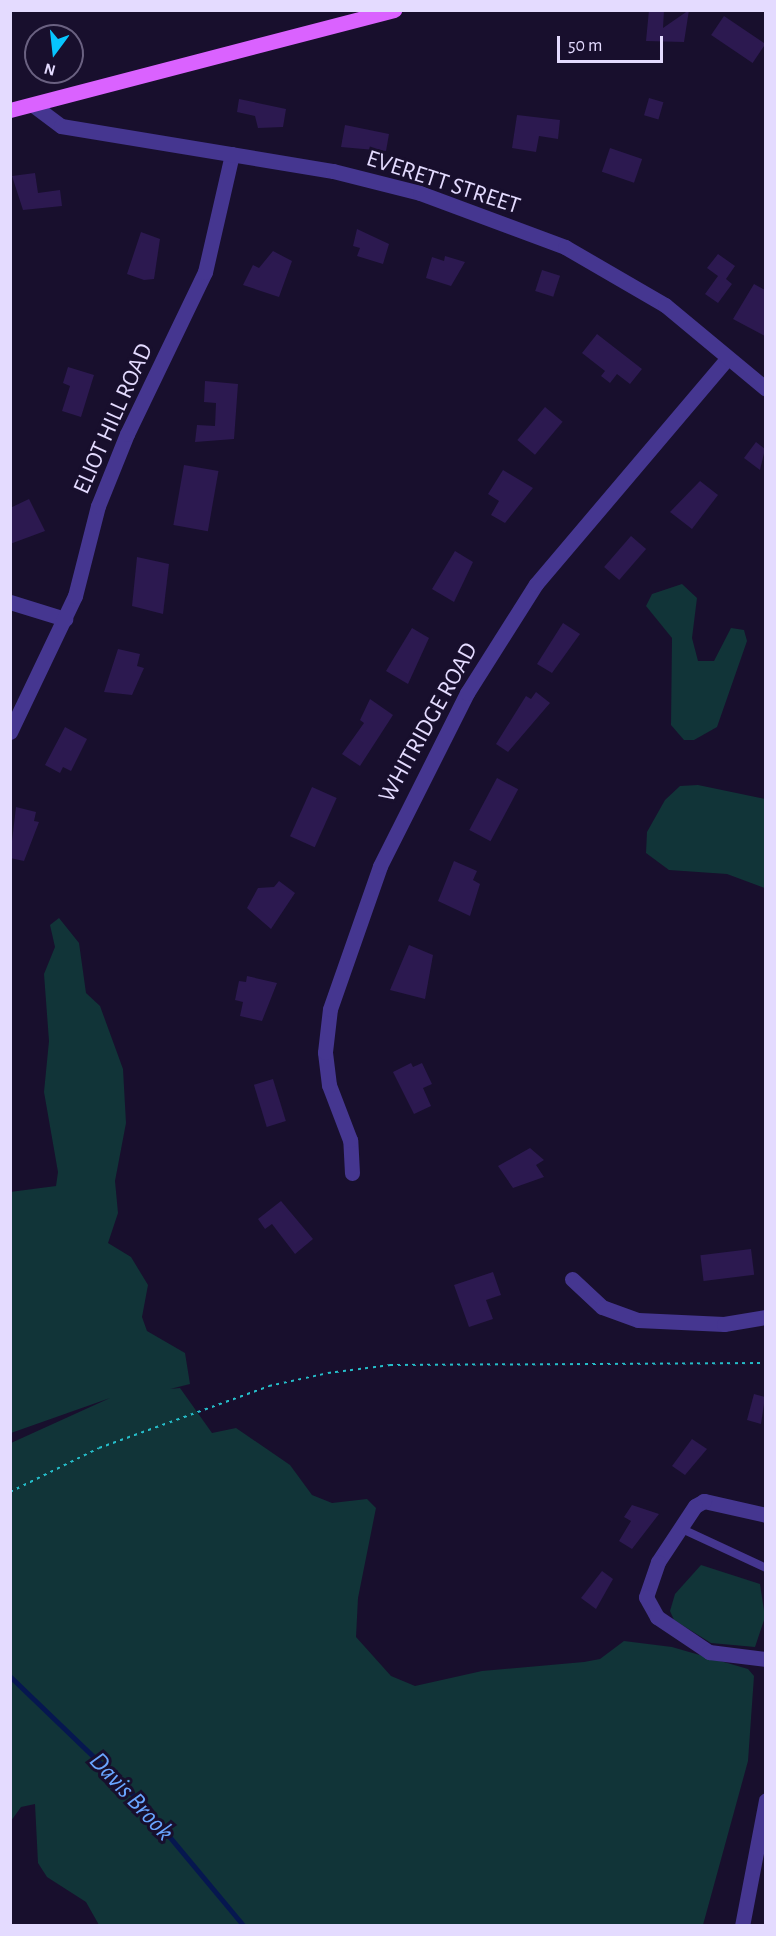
<!DOCTYPE html>
<html>
<head>
<meta charset="utf-8">
<style>
  body { margin:0 }
  #map { position:relative; width:776px; height:1936px; overflow:hidden; background:#180f2d; font-family:"Alegreya Sans",sans-serif }
  div>[style] { position:absolute }
  .green>* { inset:0; background:#113438 }
  .stream>* { height:4.5px; margin:-2.25px; padding:0 2.25px; transform-origin:2.25px; border-radius:2.25px; background:#06174f }
  .building>* { inset:0; background:#2c1950; transform-origin:0 0 }
  .path>* { height:2px; margin-top:-1px; transform-origin:0; background:repeating-linear-gradient(90deg,#25bdc9 0 3px,transparent 0 7.5px) }
  .service>* { height:8px; margin:-4px; padding:0 4px; transform-origin:4px; border-radius:4px; background:#453690 }
  .minor>* { height:15px; margin:-7.5px; padding:0 7.5px; transform-origin:7.5px; border-radius:7.5px; background:#453690 }
  .tertiary>* { height:15px; margin:-7.5px; padding:0 7.5px; transform-origin:7.5px; border-radius:7.5px; background:#453690 }
  .primary>* { height:15px; margin:-7.5px; padding:0 7.5px; transform-origin:7.5px; border-radius:7.5px; background:#da62ff }
  span { translate:-50% -50%; white-space:nowrap; text-align:center; line-height:1.15; -webkit-text-stroke:6px #180f2d; paint-order:stroke }
  .street-label { font-size:24px; color:#e4dbff }
  .water-label { font-size:26px; color:#69a5ff; font-style:italic }
  .frame { position:absolute; inset:0; border:12px solid #e4dbff; pointer-events:none }
  .north { position:absolute; left:24px; top:24px; width:60px; height:60px; box-sizing:border-box; background:#180f2d; border:2px solid #6a6181; border-radius:50%; rotate:195deg; font-size:16px; font-weight:700; line-height:24px; text-align:center; color:#e4dbff }
  .north::after { content:''; display:block; margin:auto; width:21px; height:27px; background:#07c5ff; clip-path:polygon(50% 0,100% 100%,50% 72%,0 100%) }
  .scale { position:absolute; left:557px; top:36px; width:106px; height:27px; box-sizing:border-box; border:3px solid #e4dbff; border-top:0; padding-left:8px; font-size:18px; line-height:21px; white-space:nowrap; color:#e4dbff; -webkit-text-stroke:4px #180f2d; paint-order:stroke }
</style>
</head>
<body>
<div id="map">
  <div class="green">
    <i style="clip-path:polygon(682px 584px,697px 598px,692px 638px,698px 661px,714px 661px,731px 628px,744px 630px,747px 641px,717px 727px,694px 740px,684px 740px,671px 725px,672px 638px,646px 606px,652px 594px)"></i>
    <i style="clip-path:polygon(698px 785px,765px 799px,765px 888px,727px 874px,669px 870px,646px 853px,647px 832px,665px 800px,680px 786px)"></i>
    <i style="clip-path:polygon(59px 918px,79px 943px,86px 993px,100px 1006px,123px 1069px,126px 1123px,115px 1181px,118px 1213px,108px 1243px,131px 1257px,148px 1285px,142px 1317px,147px 1331px,185px 1353px,190px 1384px,170px 1389px,180px 1388px,212px 1433px,236px 1428px,290px 1465px,312px 1495px,332px 1503px,367px 1499px,376px 1508px,358px 1598px,356px 1637px,391px 1676px,415px 1686px,482px 1671px,584px 1662px,600px 1659px,624px 1641px,672px 1647px,748px 1669px,754px 1676px,748px 1761px,703px 1925px,99px 1925px,86px 1902px,47px 1877px,38px 1863px,35px 1804px,21px 1807px,11px 1821px,11px 1443px,110px 1398px,11px 1433px,10px 1192px,56px 1186px,58px 1172px,44px 1092px,49px 1041px,44px 974px,55px 947px,50px 925px)"></i>
    <i style="clip-path:polygon(701px 1565px,760px 1584px,765px 1617px,755px 1647px,711px 1643px,674px 1620px,670px 1611px,675px 1594px)"></i>
  </div>
  <div class="stream">
    <i style="left:10px;top:1676px;width:180px;rotate:43.9deg"></i>
    <i style="left:140px;top:1801px;width:163px;rotate:50.2deg"></i>
  </div>
  <div class="building">
    <i style="clip-path:polygon(649px 10px,664px 10px,663px 28px,689px 10px,684px 42px,646px 41px)"></i>
    <i style="left:724px;top:16px;width:50px;height:23px;rotate:34deg"></i>
    <i style="left:649px;top:98px;width:15px;height:18px;rotate:16deg"></i>
    <i style="clip-path:polygon(239px 99px,286px 109px,283px 127px,258px 128px,255px 116px,237px 112px)"></i>
    <i style="clip-path:polygon(517px 115px,560px 120px,558px 139px,539px 136px,536px 152px,512px 148px)"></i>
    <i style="clip-path:polygon(345px 125px,389px 134px,386px 151px,341px 147px)"></i>
    <i style="left:610px;top:148px;width:34px;height:25px;rotate:19deg"></i>
    <i style="clip-path:polygon(35px 173px,38px 193px,60px 190px,62px 206px,23px 210px,12px 176px)"></i>
    <i style="clip-path:polygon(357px 229px,389px 244px,383px 264px,357px 256px,360px 248px,353px 246px)"></i>
    <i style="clip-path:polygon(141px 232px,160px 239px,154px 279px,144px 280px,127px 274px)"></i>
    <i style="clip-path:polygon(273px 251px,292px 261px,279px 297px,243px 285px,253px 265px,259px 268px)"></i>
    <i style="clip-path:polygon(718px 254px,735px 266px,726px 279px,732px 284px,718px 303px,705px 294px,718px 276px,707px 268px)"></i>
    <i style="clip-path:polygon(445px 256px,465px 262px,451px 286px,426px 278px,432px 257px,444px 261px)"></i>
    <i style="left:542px;top:270px;width:19px;height:22px;rotate:18deg"></i>
    <i style="clip-path:polygon(754px 284px,765px 290px,765px 336px,733px 319px)"></i>
    <i style="clip-path:polygon(597px 334px,642px 369px,630px 384px,617px 374px,610px 383px,601px 376px,605px 371px,582px 353px)"></i>
    <i style="clip-path:polygon(68px 367px,94px 375px,81px 417px,62px 411px,70px 386px,63px 383px)"></i>
    <i style="clip-path:polygon(205px 381px,238px 384px,234px 439px,195px 442px,197px 425px,215px 426px,216px 403px,204px 402px)"></i>
    <i style="left:545px;top:407px;width:23px;height:43px;rotate:40deg"></i>
    <i style="clip-path:polygon(756px 442px,765px 449px,760px 470px,744px 458px)"></i>
    <i style="left:184px;top:465px;width:35px;height:61px;rotate:10deg"></i>
    <i style="clip-path:polygon(503px 470px,533px 488px,505px 523px,491px 515px,499px 501px,488px 494px)"></i>
    <i style="clip-path:polygon(700px 481px,718px 495px,692px 529px,670px 512px)"></i>
    <i style="clip-path:polygon(29px 499px,45px 531px,10px 544px,10px 508px)"></i>
    <i style="left:631px;top:536px;width:20px;height:41px;rotate:41deg"></i>
    <i style="clip-path:polygon(455px 551px,473px 562px,454px 602px,432px 589px)"></i>
    <i style="clip-path:polygon(137px 557px,169px 564px,163px 614px,132px 606px)"></i>
    <i style="clip-path:polygon(563px 623px,580px 634px,552px 673px,537px 664px)"></i>
    <i style="clip-path:polygon(412px 628px,429px 638px,408px 684px,386px 671px)"></i>
    <i style="clip-path:polygon(118px 649px,140px 654px,137px 666px,144px 668px,132px 695px,104px 692px)"></i>
    <i style="clip-path:polygon(536px 692px,550px 703px,508px 752px,496px 744px,526px 696px,531px 699px)"></i>
    <i style="clip-path:polygon(370px 699px,393px 715px,360px 766px,342px 754px,364px 723px,360px 720px)"></i>
    <i style="clip-path:polygon(65px 727px,87px 739px,71px 771px,63px 767px,60px 773px,45px 765px)"></i>
    <i style="left:497px;top:778px;width:24px;height:59px;rotate:28deg"></i>
    <i style="left:312px;top:787px;width:27px;height:54px;rotate:24deg"></i>
    <i style="clip-path:polygon(16px 807px,36px 812px,34px 821px,39px 822px,24px 861px,10px 858px)"></i>
    <i style="clip-path:polygon(454px 861px,477px 871px,473px 880px,480px 884px,470px 916px,438px 901px)"></i>
    <i style="clip-path:polygon(279px 881px,295px 893px,271px 929px,247px 908px,258px 888px,274px 887px)"></i>
    <i style="clip-path:polygon(409px 945px,433px 955px,425px 999px,390px 990px)"></i>
    <i style="clip-path:polygon(247px 976px,277px 983px,262px 1021px,240px 1016px,243px 1002px,235px 1000px,239px 981px,246px 982px)"></i>
    <i style="clip-path:polygon(411px 1063px,413px 1067px,422px 1063px,432px 1084px,423px 1088px,431px 1106px,414px 1114px,393px 1072px)"></i>
    <i style="left:273px;top:1079px;width:44px;height:20px;rotate:73deg"></i>
    <i style="clip-path:polygon(530px 1148px,544px 1160px,536px 1165px,544px 1177px,513px 1188px,498px 1166px)"></i>
    <i style="clip-path:polygon(281px 1201px,313px 1239px,295px 1254px,272px 1224px,265px 1229px,258px 1219px)"></i>
    <i style="left:751px;top:1249px;width:26px;height:51px;rotate:83deg"></i>
    <i style="clip-path:polygon(493px 1272px,501px 1295px,486px 1300px,493px 1319px,469px 1327px,454px 1285px)"></i>
    <i style="clip-path:polygon(754px 1394px,765px 1397px,761px 1424px,747px 1420px)"></i>
    <i style="clip-path:polygon(692px 1439px,707px 1449px,685px 1475px,672px 1466px)"></i>
    <i style="clip-path:polygon(632px 1505px,659px 1514px,632px 1549px,619px 1541px,631px 1521px,624px 1517px)"></i>
    <i style="clip-path:polygon(602px 1571px,613px 1579px,596px 1609px,581px 1598px)"></i>
  </div>
  <div class="path">
    <i style="left:10px;top:1492px;width:99px;rotate:-26.3deg"></i>
    <i style="left:99px;top:1448px;width:181px;rotate:-20deg"></i>
    <i style="left:269px;top:1386px;width:60px;rotate:-12.4deg"></i>
    <i style="left:328px;top:1373px;width:63px;rotate:-7.4deg"></i>
    <i style="left:390px;top:1365px;width:376px;rotate:-0.3deg"></i>
  </div>
  <div class="service">
    <i style="left:680px;top:1528px;width:95px;rotate:24.9deg"></i>
  </div>
  <div class="minor">
    <i style="left:10px;top:602px;width:58px;rotate:17.2deg"></i>
    <i style="left:10px;top:732px;width:151px;rotate:-64.5deg"></i>
    <i style="left:75px;top:596px;width:93px;rotate:-75.7deg"></i>
    <i style="left:98px;top:506px;width:78px;rotate:-68.1deg"></i>
    <i style="left:127px;top:434px;width:180px;rotate:-64.3deg"></i>
    <i style="left:205px;top:272px;width:121px;rotate:-77.1deg"></i>
    <i style="left:352px;top:1173px;width:33px;rotate:-93deg"></i>
    <i style="left:350px;top:1140px;width:59px;rotate:-110.9deg"></i>
    <i style="left:329px;top:1085px;width:33px;rotate:-97deg"></i>
    <i style="left:325px;top:1052px;width:43px;rotate:-83.4deg"></i>
    <i style="left:330px;top:1009px;width:151px;rotate:-70.7deg"></i>
    <i style="left:380px;top:866px;width:194px;rotate:-63.3deg"></i>
    <i style="left:467px;top:693px;width:129px;rotate:-57.7deg"></i>
    <i style="left:536px;top:584px;width:295px;rotate:-49.7deg"></i>
    <i style="left:572px;top:1279px;width:41px;rotate:43deg"></i>
    <i style="left:602px;top:1307px;width:38px;rotate:20deg"></i>
    <i style="left:638px;top:1320px;width:86px;rotate:2.7deg"></i>
    <i style="left:724px;top:1324px;width:43px;rotate:-9.5deg"></i>
    <i style="left:766px;top:1515px;width:64px;rotate:-167.3deg"></i>
    <i style="left:704px;top:1501px;width:10px;rotate:151deg"></i>
    <i style="left:695px;top:1506px;width:67px;rotate:123.5deg"></i>
    <i style="left:658px;top:1562px;width:37px;rotate:109deg"></i>
    <i style="left:646px;top:1597px;width:23px;rotate:61deg"></i>
    <i style="left:657px;top:1617px;width:63px;rotate:33.9deg"></i>
    <i style="left:709px;top:1652px;width:57px;rotate:7deg"></i>
  </div>
  <div class="tertiary">
    <i style="left:33px;top:105px;width:35px;rotate:37deg"></i>
    <i style="left:61px;top:126px;width:276px;rotate:9.4deg"></i>
    <i style="left:333px;top:171px;width:90px;rotate:14.2deg"></i>
    <i style="left:420px;top:193px;width:155px;rotate:20.4deg"></i>
    <i style="left:565px;top:247px;width:116px;rotate:30.1deg"></i>
    <i style="left:665px;top:305px;width:131px;rotate:39.7deg"></i>
    <i style="left:742px;top:1926px;width:128px;rotate:-79.2deg"></i>
  </div>
  <div class="primary">
    <i style="left:10px;top:110px;width:397px;rotate:-14.6deg"></i>
  </div>
  <div class="street-label">
    <span style="left:443px;top:183px;rotate:18deg">EVERETT STREET</span>
    <span style="left:114px;top:419px;rotate:-66deg">ELIOT HILL ROAD</span>
    <span style="left:429px;top:723px;rotate:-61deg">WHITRIDGE ROAD</span>
  </div>
  <div class="water-label">
    <span style="left:131px;top:1797px;rotate:47deg">Davis Brook</span>
  </div>
  <div class="frame"></div>
  <div class="north">N</div>
  <div class="scale">50 m</div>
</div>
</body>
</html>
